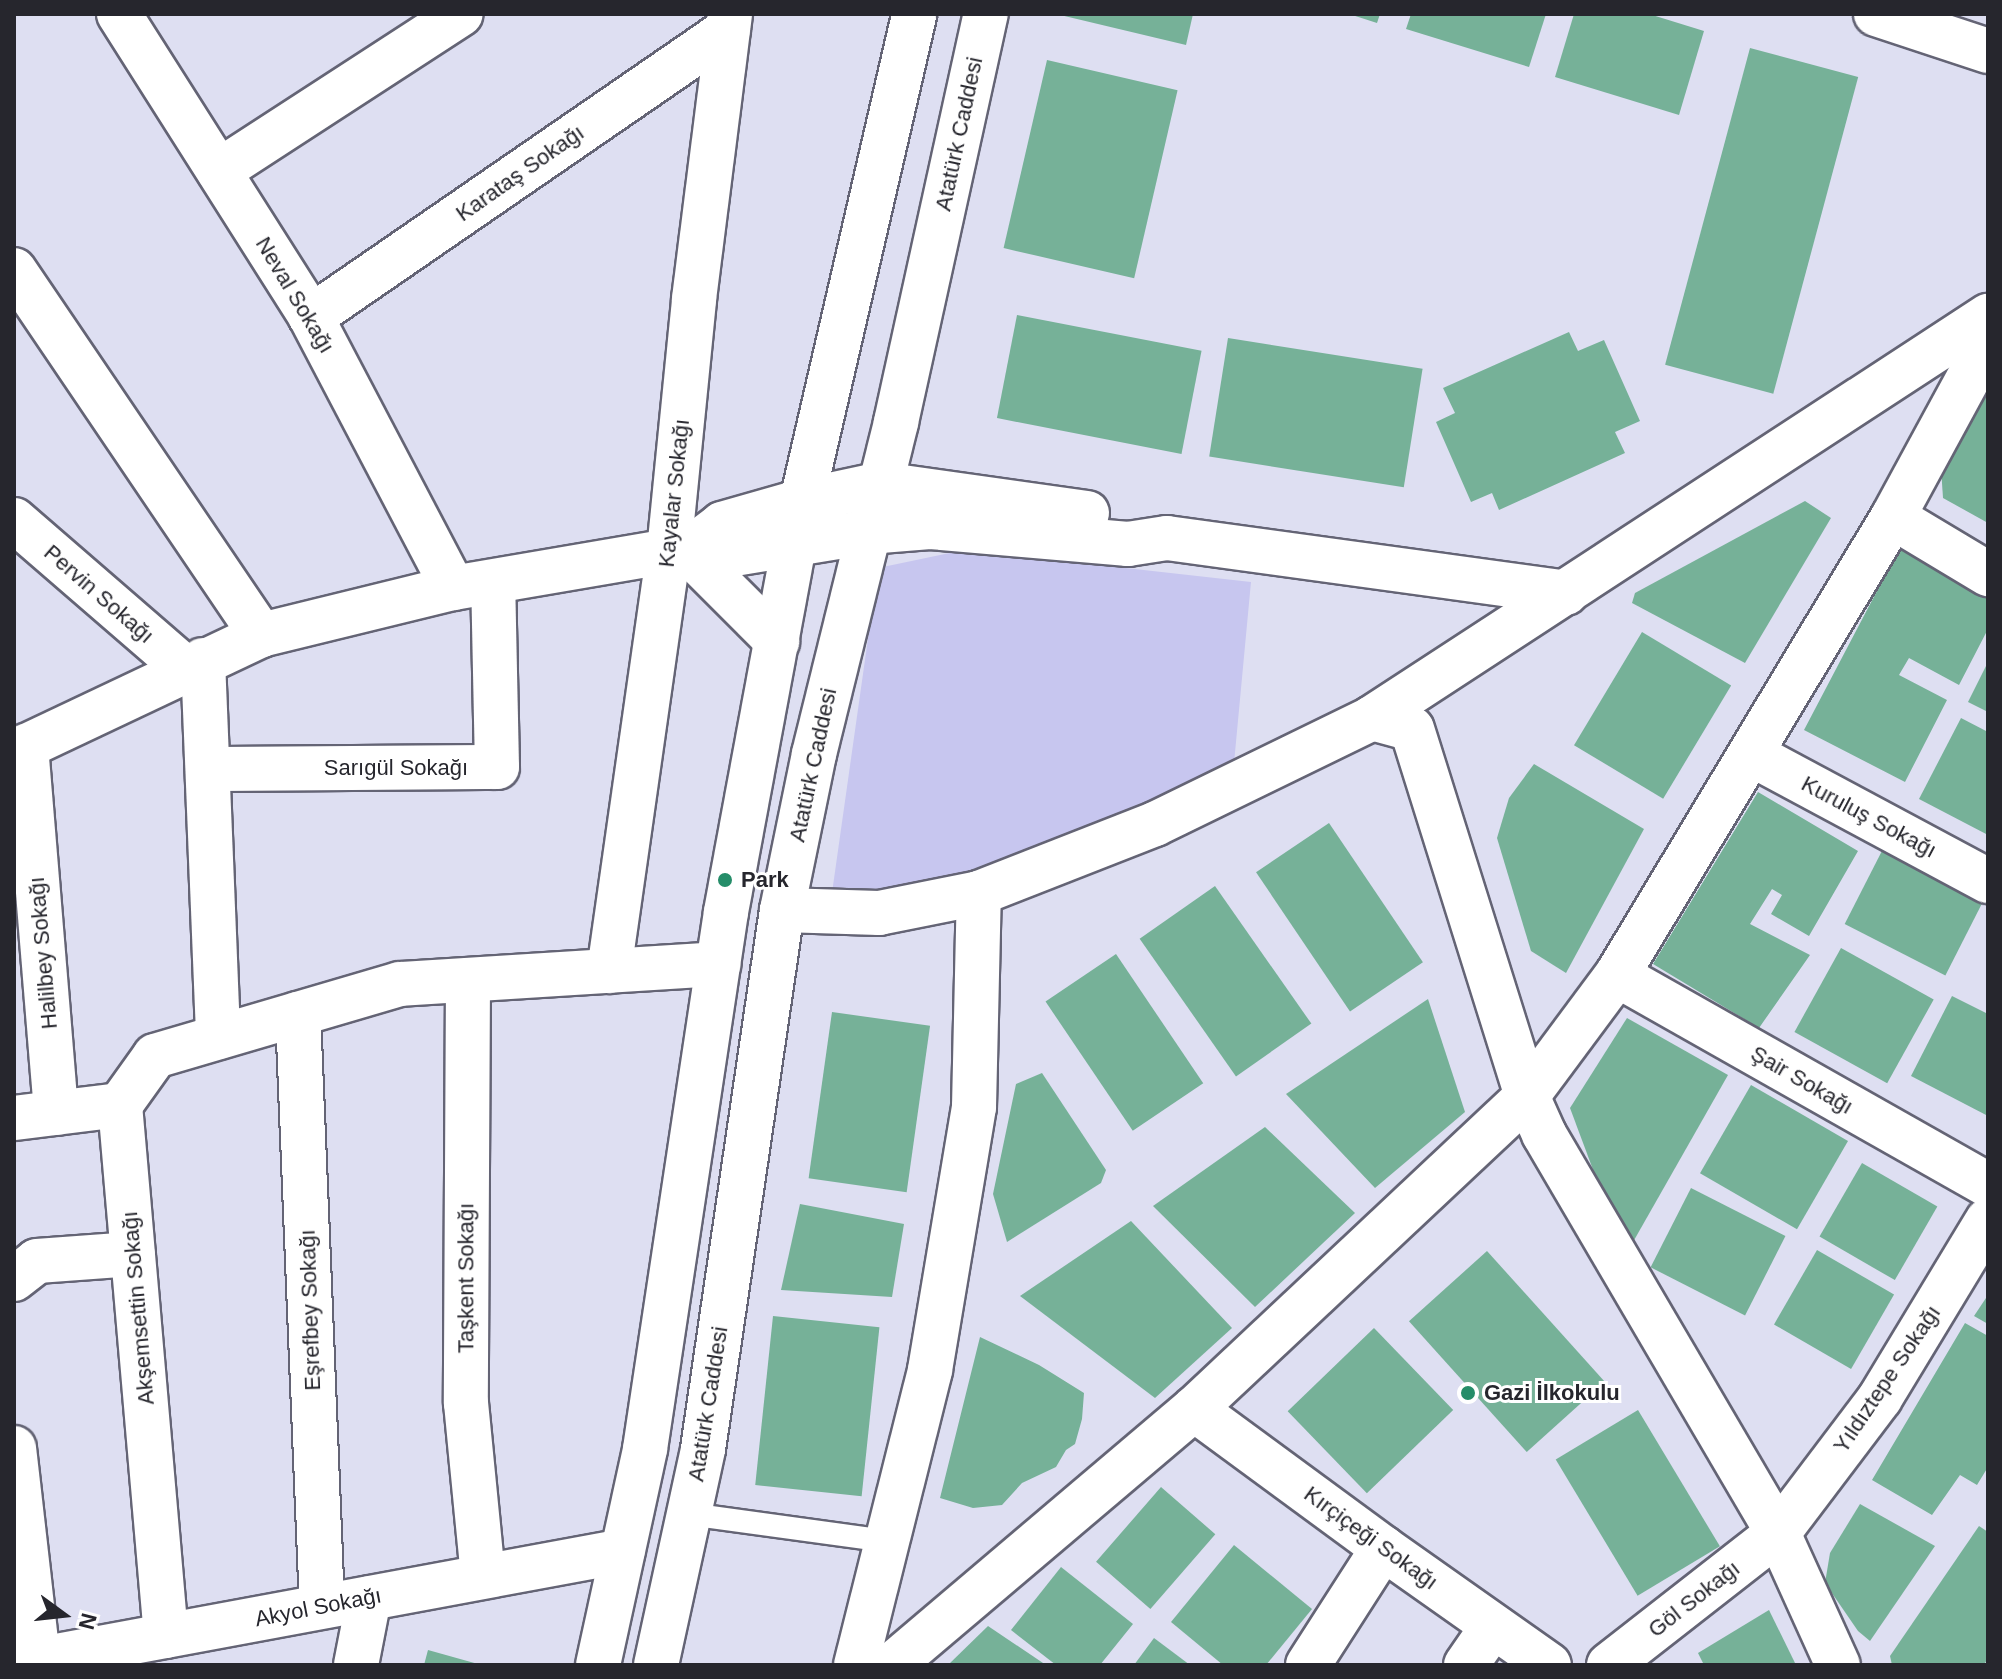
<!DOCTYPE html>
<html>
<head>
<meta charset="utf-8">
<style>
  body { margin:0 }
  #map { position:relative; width:2002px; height:1679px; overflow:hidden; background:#dedff2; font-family:Arial,sans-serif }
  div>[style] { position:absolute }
  .green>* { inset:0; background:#c7c6ef }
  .building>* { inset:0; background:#76b198; transform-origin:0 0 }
  .roads { filter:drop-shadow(2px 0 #646475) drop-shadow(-2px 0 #646475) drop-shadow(0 2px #646475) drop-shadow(0 -2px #646475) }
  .lane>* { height:22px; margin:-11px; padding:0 11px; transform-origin:11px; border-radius:11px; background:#fff }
  .street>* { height:44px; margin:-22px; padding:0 22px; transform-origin:22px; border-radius:22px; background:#fff }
  .secondary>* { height:44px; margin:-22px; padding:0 22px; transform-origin:22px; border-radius:22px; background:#fff }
  .dots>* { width:22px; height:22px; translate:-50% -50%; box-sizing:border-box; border:4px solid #fff; border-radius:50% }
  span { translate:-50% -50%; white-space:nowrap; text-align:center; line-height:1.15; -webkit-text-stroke:6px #fff; paint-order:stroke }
  .street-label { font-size:22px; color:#26262d }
  .poi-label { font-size:22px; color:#26262d; font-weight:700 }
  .left { translate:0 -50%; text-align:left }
  .frame { position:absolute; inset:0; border:16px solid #26262d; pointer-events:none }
  .north { position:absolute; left:24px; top:1575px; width:80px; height:80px; -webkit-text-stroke:6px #fff; paint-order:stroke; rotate:105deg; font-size:22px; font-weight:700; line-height:32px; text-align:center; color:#26262d }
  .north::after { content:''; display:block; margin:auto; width:28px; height:36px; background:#26262d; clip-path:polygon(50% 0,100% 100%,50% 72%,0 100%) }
</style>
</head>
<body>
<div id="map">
  <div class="green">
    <i style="clip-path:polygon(964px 550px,1251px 582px,1234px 763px,943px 904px,831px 900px,878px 568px)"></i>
  </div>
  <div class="building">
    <i style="clip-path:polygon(1056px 14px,1193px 14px,1186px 45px)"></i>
    <i style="clip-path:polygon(1349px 14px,1380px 14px,1377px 23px)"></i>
    <i style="clip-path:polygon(1411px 14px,1546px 14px,1529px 67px,1406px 29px)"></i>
    <i style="clip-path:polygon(1574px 14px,1649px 14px,1704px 31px,1679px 115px,1555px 77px)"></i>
    <i style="left:1750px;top:48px;width:112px;height:328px;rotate:15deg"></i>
    <i style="left:1047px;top:60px;width:134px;height:193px;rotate:13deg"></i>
    <i style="left:1017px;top:315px;width:188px;height:105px;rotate:11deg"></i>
    <i style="clip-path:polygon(1569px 332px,1578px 351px,1604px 340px,1640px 421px,1615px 432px,1625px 453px,1499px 510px,1492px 493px,1471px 502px,1436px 422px,1455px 413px,1443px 388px)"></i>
    <i style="left:1228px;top:338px;width:197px;height:120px;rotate:9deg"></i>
    <i style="clip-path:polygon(1988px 395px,1988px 523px,1943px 498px,1941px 468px,1976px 402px)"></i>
    <i style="clip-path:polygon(1805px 501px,1831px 518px,1745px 663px,1632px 603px,1635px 593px)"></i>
    <i style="clip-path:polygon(1899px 549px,1988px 597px,1988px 629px,1959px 685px,1909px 658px,1899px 675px,1947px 700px,1905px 782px,1804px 730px)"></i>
    <i style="left:1642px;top:632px;width:104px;height:132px;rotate:31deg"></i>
    <i style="clip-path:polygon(1988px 662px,1988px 712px,1968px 702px)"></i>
    <i style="clip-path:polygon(1961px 718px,1988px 732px,1988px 835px,1919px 799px)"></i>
    <i style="clip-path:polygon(1534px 764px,1644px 829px,1566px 973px,1531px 951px,1497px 838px,1509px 798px)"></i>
    <i style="clip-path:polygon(1758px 792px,1858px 851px,1809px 936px,1771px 914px,1782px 895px,1772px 889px,1750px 924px,1810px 955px,1759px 1028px,1653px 964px)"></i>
    <i style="left:1329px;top:823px;width:168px;height:88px;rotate:56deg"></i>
    <i style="left:1886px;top:843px;width:113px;height:91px;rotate:27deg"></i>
    <i style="left:1215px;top:886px;width:168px;height:92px;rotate:55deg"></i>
    <i style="left:1841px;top:948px;width:106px;height:96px;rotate:29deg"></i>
    <i style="left:1116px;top:954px;width:156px;height:85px;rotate:56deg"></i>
    <i style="clip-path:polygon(1952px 996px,1988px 1014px,1988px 1116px,1911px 1076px)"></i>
    <i style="clip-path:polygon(1428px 999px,1465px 1112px,1375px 1188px,1286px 1094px)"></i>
    <i style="left:832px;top:1012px;width:99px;height:168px;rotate:8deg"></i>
    <i style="clip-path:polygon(1627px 1018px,1728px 1075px,1633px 1242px,1617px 1234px,1570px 1108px)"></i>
    <i style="clip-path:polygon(1042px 1073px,1106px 1170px,1101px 1183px,1007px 1242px,993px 1194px,1016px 1084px)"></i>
    <i style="left:1751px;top:1085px;width:112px;height:102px;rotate:30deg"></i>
    <i style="clip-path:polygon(1265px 1127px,1355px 1213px,1255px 1307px,1153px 1206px)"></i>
    <i style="left:1862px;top:1163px;width:87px;height:85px;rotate:30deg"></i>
    <i style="left:1691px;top:1188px;width:106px;height:89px;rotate:27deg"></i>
    <i style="clip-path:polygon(800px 1204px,904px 1224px,892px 1297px,781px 1290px)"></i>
    <i style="clip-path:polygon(1131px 1221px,1232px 1328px,1155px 1398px,1020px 1296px)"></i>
    <i style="left:1817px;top:1250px;width:89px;height:86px;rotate:30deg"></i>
    <i style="left:1487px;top:1251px;width:176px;height:105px;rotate:48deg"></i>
    <i style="clip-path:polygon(1988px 1295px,1988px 1324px,1974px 1316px)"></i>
    <i style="left:773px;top:1316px;width:107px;height:170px;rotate:6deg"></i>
    <i style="clip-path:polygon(1965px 1323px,1988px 1336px,1988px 1467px,1977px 1485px,1960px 1475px,1932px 1515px,1872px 1480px)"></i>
    <i style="left:1374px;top:1328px;width:114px;height:120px;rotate:46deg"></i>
    <i style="clip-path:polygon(980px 1337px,1039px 1365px,1084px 1393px,1082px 1419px,1075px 1444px,1066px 1450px,1056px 1467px,1022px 1483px,1002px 1505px,973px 1508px,940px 1498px)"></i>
    <i style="left:1638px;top:1410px;width:159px;height:96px;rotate:59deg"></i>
    <i style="left:1161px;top:1487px;width:72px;height:99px;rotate:41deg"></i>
    <i style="clip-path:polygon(1860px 1504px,1935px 1546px,1870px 1641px,1858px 1631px,1825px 1583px,1830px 1553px)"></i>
    <i style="clip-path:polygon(1979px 1526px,1988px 1532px,1988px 1658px,1984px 1665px,1892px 1665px,1890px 1656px)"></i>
    <i style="clip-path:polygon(1234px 1545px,1312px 1609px,1266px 1665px,1223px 1665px,1171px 1622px)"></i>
    <i style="clip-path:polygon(1061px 1567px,1133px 1624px,1100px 1665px,1056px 1665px,1011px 1630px)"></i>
    <i style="clip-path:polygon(1769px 1610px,1796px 1665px,1704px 1665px,1698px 1653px)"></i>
    <i style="clip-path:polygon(988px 1626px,1046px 1665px,948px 1665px)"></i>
    <i style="clip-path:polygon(1154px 1638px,1190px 1665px,1134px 1665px)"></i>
    <i style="clip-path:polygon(428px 1650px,478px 1664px,477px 1665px,424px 1665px)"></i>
  </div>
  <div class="roads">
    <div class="lane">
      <i style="left:689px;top:1514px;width:200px;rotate:7.8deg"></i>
    </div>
    <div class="street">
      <i style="left:119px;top:14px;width:359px;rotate:57.6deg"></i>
      <i style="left:311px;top:317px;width:306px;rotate:62.3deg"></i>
      <i style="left:1876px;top:14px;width:118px;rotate:18.3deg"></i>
      <i style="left:219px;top:171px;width:288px;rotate:-33deg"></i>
      <i style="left:14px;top:270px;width:441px;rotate:55.9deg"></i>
      <i style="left:311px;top:317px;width:506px;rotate:-34.54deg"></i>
      <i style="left:1893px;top:517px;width:111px;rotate:31deg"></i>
      <i style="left:14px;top:520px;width:226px;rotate:40.9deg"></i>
      <i style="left:692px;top:547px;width:38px;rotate:-37deg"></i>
      <i style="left:722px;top:524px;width:83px;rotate:-16deg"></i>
      <i style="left:802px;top:501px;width:81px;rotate:-12.1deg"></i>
      <i style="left:881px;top:484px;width:208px;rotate:8deg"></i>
      <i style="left:203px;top:660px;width:377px;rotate:87.7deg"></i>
      <i style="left:1372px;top:718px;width:736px;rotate:-33.13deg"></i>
      <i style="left:26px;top:746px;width:368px;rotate:85.3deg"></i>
      <i style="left:14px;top:752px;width:273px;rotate:-25.3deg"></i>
      <i style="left:261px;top:635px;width:198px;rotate:-13.8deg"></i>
      <i style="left:453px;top:588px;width:242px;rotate:-9.7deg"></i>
      <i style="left:692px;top:547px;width:31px;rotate:17deg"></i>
      <i style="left:722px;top:556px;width:148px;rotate:-9.3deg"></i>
      <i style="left:868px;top:532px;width:62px;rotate:-4.6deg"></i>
      <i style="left:930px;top:527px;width:199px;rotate:4.9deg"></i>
      <i style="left:1128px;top:544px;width:39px;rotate:-9deg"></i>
      <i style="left:1167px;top:538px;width:403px;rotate:7.8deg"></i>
      <i style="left:1751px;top:754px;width:269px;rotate:28.2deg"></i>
      <i style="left:208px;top:769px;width:289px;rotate:-0.4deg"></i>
      <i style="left:497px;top:767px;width:184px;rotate:-91.2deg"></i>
      <i style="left:782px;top:910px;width:97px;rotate:1.8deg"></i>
      <i style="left:879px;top:913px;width:102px;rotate:-11.3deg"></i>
      <i style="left:979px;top:893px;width:189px;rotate:-21.4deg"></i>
      <i style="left:1155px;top:824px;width:242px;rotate:-26deg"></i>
      <i style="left:1372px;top:718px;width:41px;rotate:15.4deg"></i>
      <i style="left:1412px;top:729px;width:385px;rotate:72.6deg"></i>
      <i style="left:1527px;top:1096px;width:42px;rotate:65.9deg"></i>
      <i style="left:1544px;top:1134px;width:463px;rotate:59.6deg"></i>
      <i style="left:1778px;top:1533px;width:145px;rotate:65.6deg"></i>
      <i style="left:609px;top:971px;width:424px;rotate:-81.9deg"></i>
      <i style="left:669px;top:551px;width:253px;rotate:-84.3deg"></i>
      <i style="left:694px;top:299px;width:287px;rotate:-82.8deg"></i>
      <i style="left:1617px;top:975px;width:426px;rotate:29.5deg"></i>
      <i style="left:468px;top:980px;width:423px;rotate:90.3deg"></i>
      <i style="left:466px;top:1403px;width:174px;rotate:84.4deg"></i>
      <i style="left:298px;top:1014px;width:593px;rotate:87.68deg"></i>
      <i style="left:14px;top:1118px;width:107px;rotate:-7deg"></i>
      <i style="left:14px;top:1279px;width:29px;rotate:-38deg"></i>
      <i style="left:37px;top:1261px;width:96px;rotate:-4.2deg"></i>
      <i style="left:1194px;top:1409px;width:235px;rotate:36.3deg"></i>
      <i style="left:1383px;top:1548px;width:203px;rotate:35.2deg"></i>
      <i style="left:14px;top:1448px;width:213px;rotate:83.5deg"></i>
      <i style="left:166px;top:1636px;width:533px;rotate:-94.95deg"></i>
      <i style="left:120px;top:1105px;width:60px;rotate:-54.5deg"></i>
      <i style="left:155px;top:1056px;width:255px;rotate:-16.4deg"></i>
      <i style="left:400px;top:984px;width:319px;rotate:-3.6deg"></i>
      <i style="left:14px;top:1664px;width:619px;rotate:-10.51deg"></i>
      <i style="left:356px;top:1665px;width:68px;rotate:-79deg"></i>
      <i style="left:856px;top:1665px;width:304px;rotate:-75.9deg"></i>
      <i style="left:930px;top:1370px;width:267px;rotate:-80.5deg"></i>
      <i style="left:974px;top:1107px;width:214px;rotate:-88.7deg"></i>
      <i style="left:892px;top:1665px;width:396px;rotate:-40.3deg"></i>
      <i style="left:1194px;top:1409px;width:457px;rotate:-43.2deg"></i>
      <i style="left:1527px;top:1096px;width:151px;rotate:-53.4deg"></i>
      <i style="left:1617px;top:975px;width:535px;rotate:-58.93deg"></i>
      <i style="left:1893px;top:517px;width:199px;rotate:-61.5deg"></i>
      <i style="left:1308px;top:1665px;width:139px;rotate:-57.3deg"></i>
      <i style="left:1466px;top:1665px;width:47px;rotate:-55.3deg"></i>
      <i style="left:1609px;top:1665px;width:214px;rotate:-38deg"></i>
      <i style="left:1778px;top:1533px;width:169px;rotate:-52.9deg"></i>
      <i style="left:1880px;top:1398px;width:208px;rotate:-58.8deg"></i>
    </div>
    <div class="secondary">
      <i style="left:684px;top:548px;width:132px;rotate:45deg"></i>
      <i style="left:598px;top:1665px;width:221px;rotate:-77.7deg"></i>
      <i style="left:645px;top:1449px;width:543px;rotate:-81.42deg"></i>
      <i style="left:726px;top:912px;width:418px;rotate:-79.5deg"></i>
      <i style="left:802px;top:501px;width:500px;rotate:-77deg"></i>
      <i style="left:656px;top:1665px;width:221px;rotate:-77.7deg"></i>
      <i style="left:703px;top:1449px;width:545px;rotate:-81.66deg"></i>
      <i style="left:782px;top:910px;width:159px;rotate:-78.4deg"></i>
      <i style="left:814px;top:754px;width:342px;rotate:-76.1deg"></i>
      <i style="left:896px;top:422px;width:418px;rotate:-77.6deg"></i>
    </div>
  </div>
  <div class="dots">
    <i style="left:725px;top:880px;background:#258d69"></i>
    <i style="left:1468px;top:1393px;background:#258d69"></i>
  </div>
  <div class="street-label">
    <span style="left:959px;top:134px;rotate:-78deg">Atatürk Caddesi</span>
    <span style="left:520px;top:173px;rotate:-35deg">Karataş Sokağı</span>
    <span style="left:295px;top:295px;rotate:59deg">Neval Sokağı</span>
    <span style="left:674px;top:493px;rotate:-84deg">Kayalar Sokağı</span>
    <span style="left:99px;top:594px;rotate:41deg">Pervin Sokağı</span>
    <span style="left:813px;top:765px;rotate:-78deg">Atatürk Caddesi</span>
    <span style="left:396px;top:768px">Sarıgül Sokağı</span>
    <span style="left:1869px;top:817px;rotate:28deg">Kuruluş Sokağı</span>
    <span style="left:43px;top:953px;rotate:-95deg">Halilbey Sokağı</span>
    <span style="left:1802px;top:1080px;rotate:30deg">Şair Sokağı</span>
    <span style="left:466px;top:1278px;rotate:-90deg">Taşkent Sokağı</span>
    <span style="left:138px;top:1308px;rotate:-95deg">Akşemsettin Sokağı</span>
    <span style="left:310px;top:1310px;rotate:-92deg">Eşrefbey Sokağı</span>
    <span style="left:1887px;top:1379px;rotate:-56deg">Yıldıztepe Sokağı</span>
    <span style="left:708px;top:1404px;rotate:-81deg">Atatürk Caddesi</span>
    <span style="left:1371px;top:1538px;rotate:36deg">Kırçiçeği Sokağı</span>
    <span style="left:1694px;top:1599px;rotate:-38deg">Göl Sokağı</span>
    <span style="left:318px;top:1607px;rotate:-11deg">Akyol Sokağı</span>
  </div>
  <div class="poi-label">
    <span class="left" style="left:741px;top:880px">Park</span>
    <span class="left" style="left:1484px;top:1393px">Gazi İlkokulu</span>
  </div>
  <div class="frame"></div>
  <div class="north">N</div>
</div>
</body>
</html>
